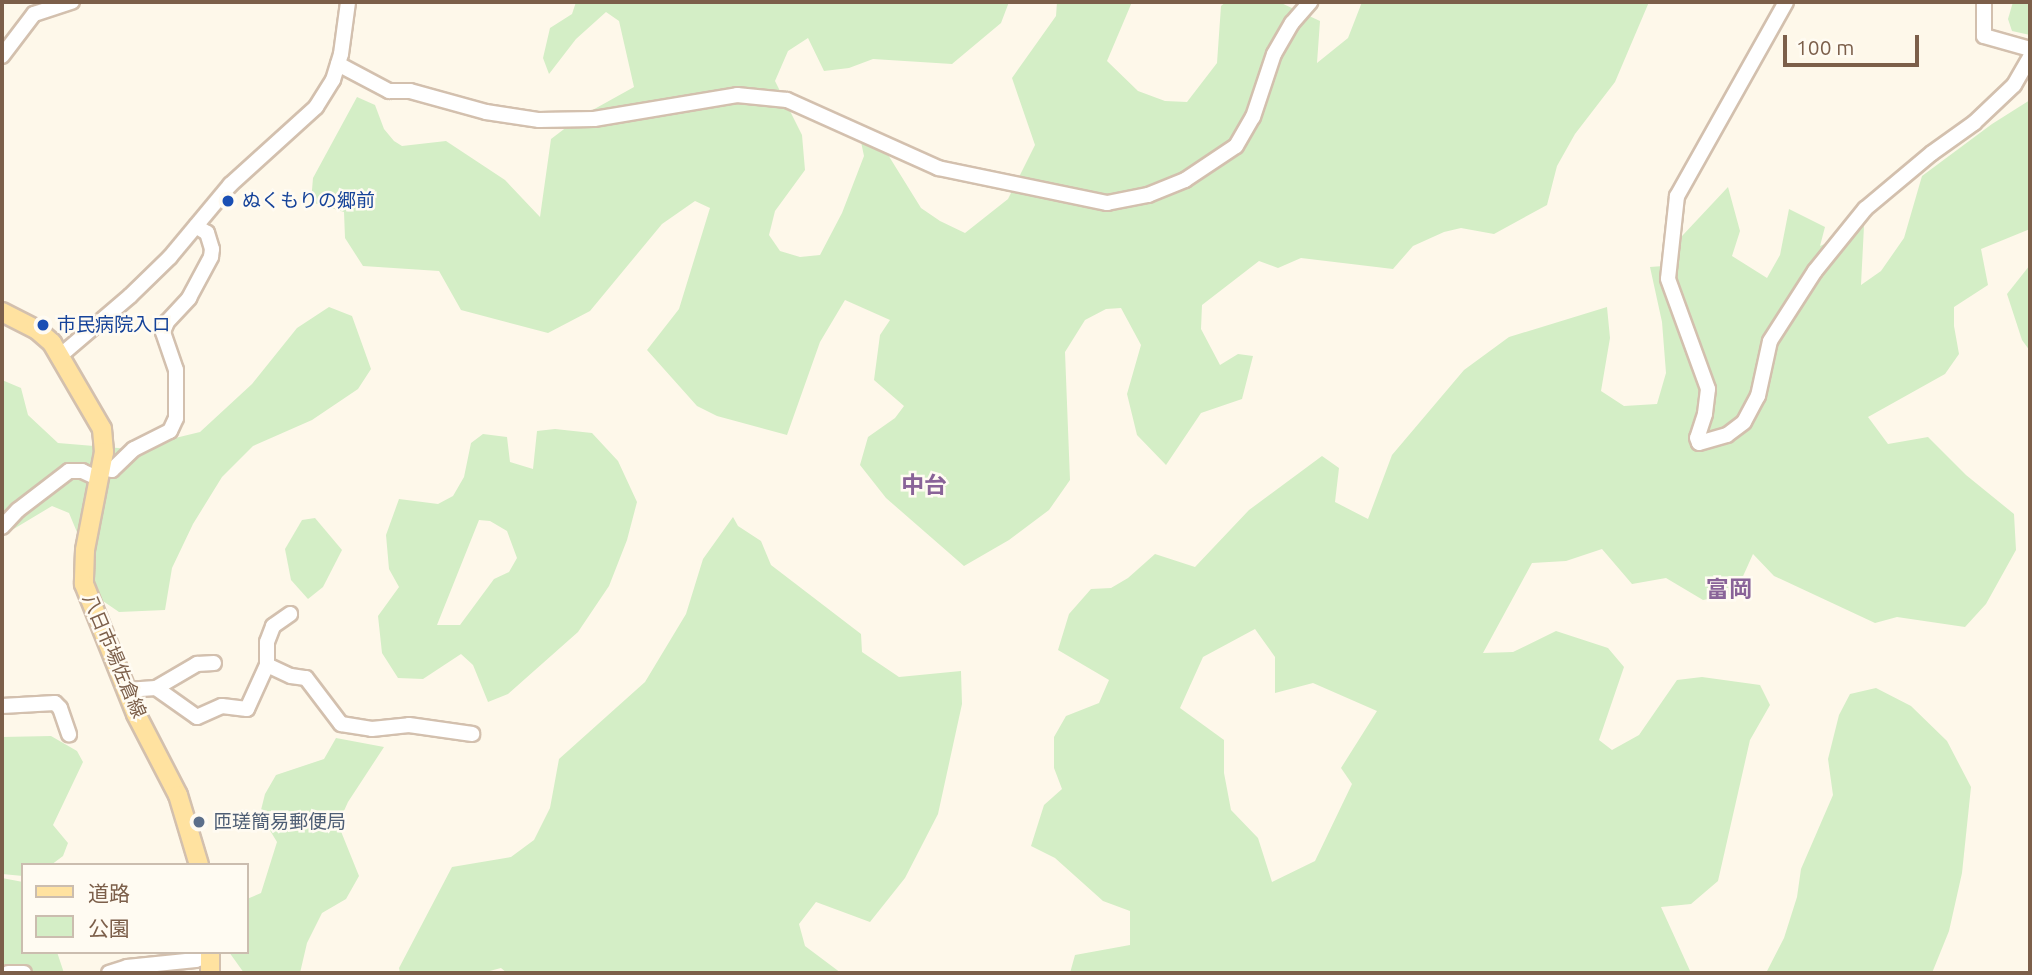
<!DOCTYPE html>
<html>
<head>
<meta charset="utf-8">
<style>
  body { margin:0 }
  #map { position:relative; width:2032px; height:975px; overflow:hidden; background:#fef8ea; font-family:Ubuntu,"Noto Sans JP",sans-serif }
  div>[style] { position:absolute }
  .green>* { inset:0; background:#d4eec6 }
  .roads { filter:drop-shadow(2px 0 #d3c0ae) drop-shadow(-2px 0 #d3c0ae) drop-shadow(0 2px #d3c0ae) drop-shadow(0 -2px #d3c0ae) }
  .minor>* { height:14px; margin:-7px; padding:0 7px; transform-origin:7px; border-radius:7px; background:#fff }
  .major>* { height:18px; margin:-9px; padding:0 9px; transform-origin:9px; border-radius:9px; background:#ffe2a0 }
  .dots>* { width:19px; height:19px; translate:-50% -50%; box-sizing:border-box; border:4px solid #fffbf2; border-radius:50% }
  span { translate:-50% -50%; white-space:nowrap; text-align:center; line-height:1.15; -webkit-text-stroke:5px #fffbf2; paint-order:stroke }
  .transit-label { font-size:19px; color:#164399 }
  .left { translate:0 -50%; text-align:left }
  .street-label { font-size:19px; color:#7c5f4a }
  .service-label { font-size:19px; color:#4e5e75 }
  .quarter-label { font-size:23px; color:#896398; font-weight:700 }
  .frame { position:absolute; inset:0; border:4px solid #7c5f4a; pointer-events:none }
  .legend { position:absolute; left:21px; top:863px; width:228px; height:91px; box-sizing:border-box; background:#fffbf2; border:2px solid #cbbdaf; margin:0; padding:9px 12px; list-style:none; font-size:21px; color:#7c5f4a }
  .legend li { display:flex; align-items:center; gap:14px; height:35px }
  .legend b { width:35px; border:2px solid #cbbdaf }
  .scale { position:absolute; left:1783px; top:35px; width:136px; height:32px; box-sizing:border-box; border:4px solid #7c5f4a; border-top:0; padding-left:9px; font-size:21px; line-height:24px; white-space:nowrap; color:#7c5f4a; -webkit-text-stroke:5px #fffbf2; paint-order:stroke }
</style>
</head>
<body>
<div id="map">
  <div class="green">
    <i style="clip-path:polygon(576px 2px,1009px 2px,1001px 23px,952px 64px,873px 59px,849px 68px,824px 71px,808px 38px,788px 51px,775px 81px,802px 135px,805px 170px,775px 211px,769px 235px,780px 251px,800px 257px,820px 255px,842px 213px,864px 156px,857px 123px,877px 137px,921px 208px,940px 221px,965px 233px,1008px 199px,1035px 145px,1012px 78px,1056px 16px,1057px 2px,1132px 2px,1107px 61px,1138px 91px,1165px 101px,1187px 102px,1217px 63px,1221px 6px,1226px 2px,1279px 2px,1320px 21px,1317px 63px,1348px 38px,1362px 2px,1649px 2px,1615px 82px,1575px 134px,1557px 166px,1547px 205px,1494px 234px,1461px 228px,1444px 232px,1413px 246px,1393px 269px,1301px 258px,1278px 268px,1259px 261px,1202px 305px,1201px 329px,1220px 365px,1238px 354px,1253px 356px,1242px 399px,1201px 413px,1166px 465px,1137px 435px,1127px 394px,1141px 345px,1121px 308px,1106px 309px,1085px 320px,1065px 352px,1070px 480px,1049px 510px,1009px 540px,964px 566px,886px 498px,860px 465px,868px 437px,895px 418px,904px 406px,874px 380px,880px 335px,890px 320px,845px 300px,820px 342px,787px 435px,717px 416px,697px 406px,647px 350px,679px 309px,710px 208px,695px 201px,662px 224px,590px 311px,548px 333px,461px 310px,439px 271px,363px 266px,345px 238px,344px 212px,311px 202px,313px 178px,357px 97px,375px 105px,384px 129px,394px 141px,402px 146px,446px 141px,505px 180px,540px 217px,551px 139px,580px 117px,634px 87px,619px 21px,606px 12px,576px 39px,549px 74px,543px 58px,550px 28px,572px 14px)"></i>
    <i style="clip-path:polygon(2013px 2px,2030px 2px,2030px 35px,2012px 31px,2008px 19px)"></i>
    <i style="clip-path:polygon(evenodd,2030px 100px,2030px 229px,1981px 249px,1988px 285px,1954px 307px,1954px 326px,1959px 354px,1945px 374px,1868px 417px,1888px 444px,1928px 437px,1966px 475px,2014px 514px,2016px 550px,1986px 604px,1965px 627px,1897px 617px,1875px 623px,1774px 576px,1753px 554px,1735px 594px,1703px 600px,1666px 578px,1632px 584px,1602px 549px,1566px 561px,1532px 563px,1483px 653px,1513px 652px,1556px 631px,1608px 648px,1624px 667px,1599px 740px,1612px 750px,1639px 735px,1677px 680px,1702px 677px,1760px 685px,1770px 705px,1750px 740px,1718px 881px,1691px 904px,1661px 907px,1691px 973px,1070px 973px,1075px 955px,1130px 945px,1130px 911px,1103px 901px,1055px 858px,1031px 846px,1044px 805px,1062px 789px,1054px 768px,1054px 737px,1066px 716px,1099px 703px,1109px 680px,1058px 650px,1069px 614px,1091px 589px,1111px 588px,1128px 578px,1155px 554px,1195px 567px,1249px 510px,1322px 456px,1339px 468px,1335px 502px,1368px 519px,1392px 455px,1464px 370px,1509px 337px,1607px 307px,1610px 338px,1601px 391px,1624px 406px,1657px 404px,1666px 373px,1662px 322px,1650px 267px,1677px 265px,1682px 236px,1728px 187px,1740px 231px,1732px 256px,1767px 278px,1780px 255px,1789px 209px,1825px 227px,1820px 246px,1864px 226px,1861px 285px,1881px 271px,1904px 238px,1922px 176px,1992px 124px,2030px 100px,1255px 629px,1275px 657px,1275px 693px,1313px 683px,1377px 711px,1341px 768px,1352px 784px,1315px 861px,1272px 882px,1258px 838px,1231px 810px,1224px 773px,1224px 740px,1180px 708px,1203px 657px,1255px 629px)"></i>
    <i style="clip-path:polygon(2030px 265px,2030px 351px,2022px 340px,2007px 294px)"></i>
    <i style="clip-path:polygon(329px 307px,352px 316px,371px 369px,358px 389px,312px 420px,253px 446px,222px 477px,193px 524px,172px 568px,165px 610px,119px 612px,100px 599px,89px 561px,69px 513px,52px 506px,2px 536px,2px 380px,21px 388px,28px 415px,58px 443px,130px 449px,200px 432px,252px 384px,297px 328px)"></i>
    <i style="clip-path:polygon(evenodd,555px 429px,592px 433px,618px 461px,637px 502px,627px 540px,609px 586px,578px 632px,508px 694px,488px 702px,473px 665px,461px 654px,423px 679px,398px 678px,382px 653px,378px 616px,399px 587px,389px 569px,386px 535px,399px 499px,438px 504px,453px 496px,464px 477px,471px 443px,483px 434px,507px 437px,510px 462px,533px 469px,537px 431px,555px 429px,479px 520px,490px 521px,507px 531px,517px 558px,509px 572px,494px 579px,460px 625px,437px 625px,479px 520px)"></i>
    <i style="clip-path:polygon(733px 517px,738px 526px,761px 541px,771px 565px,861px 634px,862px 652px,899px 677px,961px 671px,962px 704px,938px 814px,905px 878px,870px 922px,816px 902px,799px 924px,805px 946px,841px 973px,507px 973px,501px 968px,482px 973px,400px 973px,399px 968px,452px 867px,511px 857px,534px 840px,550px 808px,559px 759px,645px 682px,686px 614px,703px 559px)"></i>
    <i style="clip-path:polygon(315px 518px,342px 550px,323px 587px,308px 599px,291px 580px,285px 549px,302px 520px)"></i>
    <i style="clip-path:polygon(1876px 688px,1911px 706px,1947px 741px,1971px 787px,1962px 873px,1949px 931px,1932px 973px,1766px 973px,1784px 938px,1797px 897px,1801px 869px,1833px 795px,1828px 759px,1839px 715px,1850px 694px)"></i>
    <i style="clip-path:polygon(51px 736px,77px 751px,83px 762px,53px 825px,68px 843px,63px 856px,51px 865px,23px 865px,23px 876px,2px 874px,2px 737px)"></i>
    <i style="clip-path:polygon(336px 738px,384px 747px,348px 802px,338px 824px,359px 876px,346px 899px,322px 913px,307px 943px,300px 973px,244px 973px,229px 952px,247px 952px,247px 899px,261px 893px,277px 842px,260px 814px,265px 794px,276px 775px,324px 759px)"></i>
    <i style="clip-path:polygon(2px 878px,23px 882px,23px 952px,57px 952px,64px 973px,2px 973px)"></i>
  </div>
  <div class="roads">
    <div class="minor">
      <i style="left:1786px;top:2px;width:223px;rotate:119.3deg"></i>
      <i style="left:1677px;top:196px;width:83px;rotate:96.2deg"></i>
      <i style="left:1668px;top:279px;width:117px;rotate:70deg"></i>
      <i style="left:1708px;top:389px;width:25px;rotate:97deg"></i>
      <i style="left:1705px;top:414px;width:25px;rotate:108deg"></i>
      <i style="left:1697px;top:438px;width:5px;rotate:68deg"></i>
      <i style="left:1699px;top:443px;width:29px;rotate:-16deg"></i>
      <i style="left:1727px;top:435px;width:21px;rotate:-37deg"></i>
      <i style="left:1744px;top:422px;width:30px;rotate:-62deg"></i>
      <i style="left:1758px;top:396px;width:56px;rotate:-77.7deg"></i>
      <i style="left:1770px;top:341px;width:83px;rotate:-57.3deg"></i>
      <i style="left:1815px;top:271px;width:80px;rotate:-51.1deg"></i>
      <i style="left:1865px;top:209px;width:87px;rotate:-39.9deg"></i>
      <i style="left:1932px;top:153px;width:52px;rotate:-35.5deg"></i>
      <i style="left:1974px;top:123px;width:55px;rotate:-43.5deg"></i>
      <i style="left:2014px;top:85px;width:32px;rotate:-60deg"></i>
      <i style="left:1984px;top:2px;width:34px;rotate:90deg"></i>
      <i style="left:1984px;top:36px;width:48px;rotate:15.8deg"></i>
      <i style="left:2px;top:56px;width:53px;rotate:-52.7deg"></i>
      <i style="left:34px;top:14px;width:40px;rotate:-18deg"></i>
      <i style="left:338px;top:64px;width:58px;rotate:27.9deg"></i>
      <i style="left:389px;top:91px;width:21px"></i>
      <i style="left:410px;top:91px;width:79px;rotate:15.4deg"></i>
      <i style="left:486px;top:112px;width:54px;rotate:8.6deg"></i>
      <i style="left:539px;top:120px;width:55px;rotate:-1deg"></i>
      <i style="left:594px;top:119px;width:145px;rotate:-9.5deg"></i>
      <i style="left:737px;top:95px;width:50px;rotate:5.7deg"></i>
      <i style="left:787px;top:100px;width:166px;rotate:24.2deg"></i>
      <i style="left:938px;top:168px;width:173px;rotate:11.7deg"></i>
      <i style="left:1107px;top:203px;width:42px;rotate:-11deg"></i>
      <i style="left:1148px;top:195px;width:40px;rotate:-22deg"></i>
      <i style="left:1185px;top:180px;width:61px;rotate:-33.7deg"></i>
      <i style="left:1236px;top:146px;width:34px;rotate:-60deg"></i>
      <i style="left:1253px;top:117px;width:66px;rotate:-71.6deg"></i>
      <i style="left:1274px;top:54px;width:36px;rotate:-60deg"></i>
      <i style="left:1292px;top:23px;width:28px;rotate:-49deg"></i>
      <i style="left:61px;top:355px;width:91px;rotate:-40.5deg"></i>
      <i style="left:130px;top:296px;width:56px;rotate:-44.3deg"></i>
      <i style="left:170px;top:257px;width:94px;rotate:-50.2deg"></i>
      <i style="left:230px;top:185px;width:116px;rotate:-42.2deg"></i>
      <i style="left:316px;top:107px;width:32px;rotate:-58deg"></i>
      <i style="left:333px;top:80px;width:27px;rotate:-73deg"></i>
      <i style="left:341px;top:54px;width:52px;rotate:-82.3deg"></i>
      <i style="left:101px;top:468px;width:11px;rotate:10deg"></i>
      <i style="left:112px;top:470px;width:30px;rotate:-44deg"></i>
      <i style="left:134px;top:449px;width:40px;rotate:-26.6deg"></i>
      <i style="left:170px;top:431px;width:14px;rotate:-65deg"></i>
      <i style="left:176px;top:418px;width:48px;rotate:-90deg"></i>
      <i style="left:176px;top:370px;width:40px;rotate:-108.9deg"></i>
      <i style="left:163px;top:332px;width:11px;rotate:-68deg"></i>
      <i style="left:167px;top:322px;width:33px;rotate:-47deg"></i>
      <i style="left:189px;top:298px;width:47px;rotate:-61.8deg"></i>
      <i style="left:211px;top:257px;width:8px;rotate:-83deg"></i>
      <i style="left:212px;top:249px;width:17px;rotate:-107deg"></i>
      <i style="left:207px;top:233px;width:13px;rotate:-148deg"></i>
      <i style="left:2px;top:527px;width:23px;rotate:-47deg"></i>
      <i style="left:18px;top:510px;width:64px;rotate:-37.4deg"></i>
      <i style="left:69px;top:471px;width:13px"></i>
      <i style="left:82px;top:471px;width:19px;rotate:25deg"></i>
      <i style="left:267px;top:665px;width:23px;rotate:-90deg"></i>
      <i style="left:267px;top:642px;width:17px;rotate:-69deg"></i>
      <i style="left:273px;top:626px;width:21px;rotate:-35deg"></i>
      <i style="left:156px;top:688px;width:50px;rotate:35.3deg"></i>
      <i style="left:197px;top:717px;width:27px;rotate:-24deg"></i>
      <i style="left:222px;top:706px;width:25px;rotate:7deg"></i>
      <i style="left:247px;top:709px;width:48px;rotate:-65.6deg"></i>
      <i style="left:267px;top:665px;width:26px;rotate:25deg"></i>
      <i style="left:291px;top:676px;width:15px;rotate:8deg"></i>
      <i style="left:306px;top:678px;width:58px;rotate:52.7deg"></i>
      <i style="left:341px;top:724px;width:31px;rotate:9deg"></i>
      <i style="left:372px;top:729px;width:37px;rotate:-6deg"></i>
      <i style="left:409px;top:725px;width:64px;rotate:8.1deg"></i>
      <i style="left:126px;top:690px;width:30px;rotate:-4deg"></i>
      <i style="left:156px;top:688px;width:48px;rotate:-30.3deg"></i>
      <i style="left:197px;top:664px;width:17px;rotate:-3deg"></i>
      <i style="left:2px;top:706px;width:53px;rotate:-3.2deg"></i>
      <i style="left:55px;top:703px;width:7px;rotate:45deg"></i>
      <i style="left:60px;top:708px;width:28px;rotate:71deg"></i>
      <i style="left:8px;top:973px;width:16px"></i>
      <i style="left:109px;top:973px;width:19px;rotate:-18deg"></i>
      <i style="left:127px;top:967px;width:69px;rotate:-5.8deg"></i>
      <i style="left:196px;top:960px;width:15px;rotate:-20deg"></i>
    </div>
    <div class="major">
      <i style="left:2px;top:312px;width:38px;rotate:27deg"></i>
      <i style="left:36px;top:329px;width:21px;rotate:41deg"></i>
      <i style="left:52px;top:343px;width:99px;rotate:59.8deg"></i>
      <i style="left:102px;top:429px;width:23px;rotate:85deg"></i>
      <i style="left:104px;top:452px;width:100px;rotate:101deg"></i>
      <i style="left:85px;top:550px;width:34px;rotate:92deg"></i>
      <i style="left:84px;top:584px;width:140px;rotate:68.2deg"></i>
      <i style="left:136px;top:714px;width:91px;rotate:62.6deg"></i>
      <i style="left:178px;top:795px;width:73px;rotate:73.3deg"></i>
      <i style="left:210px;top:973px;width:21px;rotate:-90deg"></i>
    </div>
  </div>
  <div class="dots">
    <i style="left:228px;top:201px;background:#1a4fb4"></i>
    <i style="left:43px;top:325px;background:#1a4fb4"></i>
    <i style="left:199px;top:822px;background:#5c6f8a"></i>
  </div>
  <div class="transit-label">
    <span class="left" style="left:242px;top:201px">ぬくもりの郷前</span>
    <span class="left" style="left:57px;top:325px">市民病院入ロ</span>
  </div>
  <div class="street-label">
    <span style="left:114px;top:656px;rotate:67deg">八日市場佐倉線</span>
  </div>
  <div class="service-label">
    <span class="left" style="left:213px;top:822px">匝瑳簡易郵便局</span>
  </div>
  <div class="quarter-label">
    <span style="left:924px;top:485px">中台</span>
    <span style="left:1729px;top:589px">富岡</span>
  </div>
  <div class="frame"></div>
  <ul class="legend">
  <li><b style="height:9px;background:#ffe2a0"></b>道路</li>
  <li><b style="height:19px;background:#d4eec6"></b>公園</li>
  </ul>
  <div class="scale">100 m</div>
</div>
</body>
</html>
